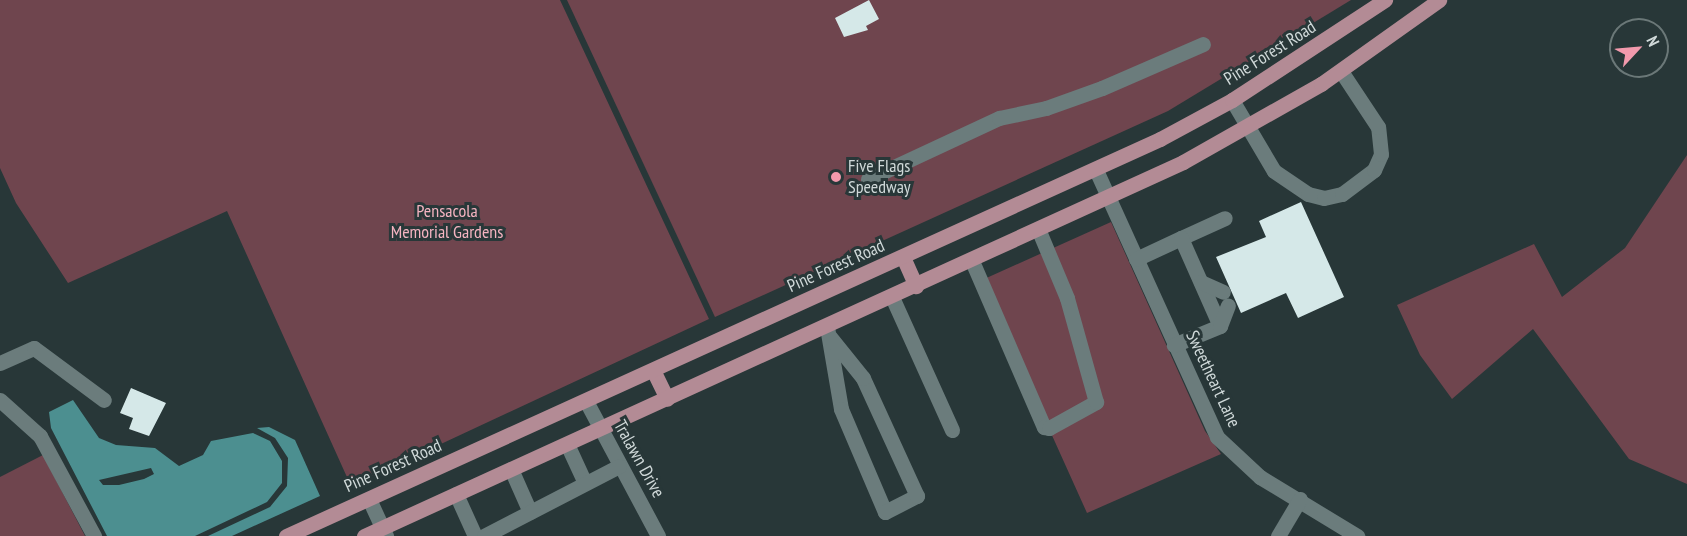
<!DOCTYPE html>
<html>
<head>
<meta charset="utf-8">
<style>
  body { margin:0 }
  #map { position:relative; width:1687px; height:536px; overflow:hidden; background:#283738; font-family:"PT Sans Narrow",sans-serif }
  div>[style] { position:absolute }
  .green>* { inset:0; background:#6f454e }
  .water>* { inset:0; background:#4c8f90 }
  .building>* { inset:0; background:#d5e8e8 }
  .minor>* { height:15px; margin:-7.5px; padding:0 7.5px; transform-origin:7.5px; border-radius:7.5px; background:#6b7c7c }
  .major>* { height:15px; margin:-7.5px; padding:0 7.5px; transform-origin:7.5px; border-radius:7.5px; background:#b38b95 }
  .dots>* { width:16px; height:16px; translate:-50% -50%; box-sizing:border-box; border:3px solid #283738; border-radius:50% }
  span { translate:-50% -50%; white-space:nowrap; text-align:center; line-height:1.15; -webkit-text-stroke:6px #283738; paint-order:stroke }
  .street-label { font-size:18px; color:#d0d9d9 }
  .poi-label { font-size:18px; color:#d0d9d9 }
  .left { translate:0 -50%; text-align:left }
  .park-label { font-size:18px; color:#f5b3c0 }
  .north { position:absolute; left:1609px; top:18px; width:60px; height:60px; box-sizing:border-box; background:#283738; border:2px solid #6b7878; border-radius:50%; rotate:64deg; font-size:16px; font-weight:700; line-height:24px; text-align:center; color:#d0d9d9 }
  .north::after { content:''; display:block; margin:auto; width:21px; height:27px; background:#f29aad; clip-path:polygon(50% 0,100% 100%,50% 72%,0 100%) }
</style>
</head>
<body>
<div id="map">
  <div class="green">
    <i style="clip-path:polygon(0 0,560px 0,709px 319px,351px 486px,227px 211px,68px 283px,16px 203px,0 168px)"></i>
    <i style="clip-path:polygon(567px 0,1351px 0,1168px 111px,715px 317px)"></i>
    <i style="clip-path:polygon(1687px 155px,1687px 484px,1629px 459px,1533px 329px,1452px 399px,1420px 355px,1397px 305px,1534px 244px,1562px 297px,1625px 248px)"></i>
    <i style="clip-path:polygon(1111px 222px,1205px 431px,1221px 454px,1087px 513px,982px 280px)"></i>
    <i style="clip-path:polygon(43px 455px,85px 536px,0 536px,0 477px)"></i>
  </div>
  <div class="water">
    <i style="clip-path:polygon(evenodd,73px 400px,99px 438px,116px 445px,155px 448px,179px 466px,203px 455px,211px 441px,253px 433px,270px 441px,282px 461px,282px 483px,267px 502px,195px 536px,107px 536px,51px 428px,49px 412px,73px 400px,151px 468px,154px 474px,144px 479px,119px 485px,103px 485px,99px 480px,151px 468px)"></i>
    <i style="clip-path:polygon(269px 427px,295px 440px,320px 496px,232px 536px,208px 536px,270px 507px,287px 486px,288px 458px,275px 438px,257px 428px)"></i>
  </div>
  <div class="building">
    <i style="clip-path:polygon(869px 0,879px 19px,866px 26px,868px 30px,844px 37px,835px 18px)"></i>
    <i style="clip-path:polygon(1301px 202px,1344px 297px,1298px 318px,1286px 293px,1241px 313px,1216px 257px,1266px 237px,1259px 221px)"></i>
    <i style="clip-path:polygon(131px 388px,166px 403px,149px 436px,129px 429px,133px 418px,120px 413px)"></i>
  </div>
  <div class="minor">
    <i style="left:1232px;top:100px;width:82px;rotate:59.4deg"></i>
    <i style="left:1274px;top:171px;width:41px;rotate:34.1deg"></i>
    <i style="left:1308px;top:194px;width:16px;rotate:14deg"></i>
    <i style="left:1324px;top:198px;width:18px;rotate:-13deg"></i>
    <i style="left:1342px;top:194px;width:40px;rotate:-37deg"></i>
    <i style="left:1374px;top:170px;width:17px;rotate:-66deg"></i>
    <i style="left:1381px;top:154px;width:27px;rotate:-96deg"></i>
    <i style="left:1378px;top:127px;width:67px;rotate:-123.5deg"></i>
    <i style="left:1096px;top:170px;width:293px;rotate:65.6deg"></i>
    <i style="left:1217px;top:437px;width:59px;rotate:42.9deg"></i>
    <i style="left:1260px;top:477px;width:114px;rotate:31.3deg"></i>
    <i style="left:868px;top:179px;width:145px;rotate:-25deg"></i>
    <i style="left:999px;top:118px;width:48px;rotate:-12deg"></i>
    <i style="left:1046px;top:108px;width:59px;rotate:-19.7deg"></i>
    <i style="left:1102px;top:88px;width:110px;rotate:-23.5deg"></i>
    <i style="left:1181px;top:238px;width:48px;rotate:-24.4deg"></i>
    <i style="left:1136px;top:259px;width:50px;rotate:-25deg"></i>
    <i style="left:1181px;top:238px;width:96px;rotate:66.1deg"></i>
    <i style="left:1220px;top:326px;width:50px;rotate:157.6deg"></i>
    <i style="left:972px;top:261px;width:181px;rotate:66.6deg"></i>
    <i style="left:1044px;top:427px;width:5px;rotate:11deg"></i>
    <i style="left:1049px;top:428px;width:54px;rotate:-29deg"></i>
    <i style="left:1096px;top:402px;width:108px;rotate:-105.6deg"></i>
    <i style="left:1067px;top:298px;width:73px;rotate:-112.7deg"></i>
    <i style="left:1201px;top:282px;width:24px;rotate:24deg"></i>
    <i style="left:892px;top:297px;width:146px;rotate:65.7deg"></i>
    <i style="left:1220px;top:326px;width:22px;rotate:-69deg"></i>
    <i style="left:827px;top:327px;width:83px;rotate:80.3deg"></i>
    <i style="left:841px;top:409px;width:112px;rotate:66.9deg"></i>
    <i style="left:885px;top:512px;width:36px;rotate:-27deg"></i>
    <i style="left:917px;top:496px;width:130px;rotate:-114.6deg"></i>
    <i style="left:863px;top:378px;width:53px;rotate:-128.8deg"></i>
    <i style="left:0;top:363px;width:37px;rotate:-24deg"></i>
    <i style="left:34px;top:348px;width:87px;rotate:36.6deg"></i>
    <i style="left:0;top:400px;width:54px;rotate:42deg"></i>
    <i style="left:40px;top:436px;width:114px;rotate:61.6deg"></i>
    <i style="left:586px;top:401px;width:153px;rotate:61.9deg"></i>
    <i style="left:567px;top:444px;width:43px;rotate:65.2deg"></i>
    <i style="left:511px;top:469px;width:47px;rotate:66.2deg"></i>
    <i style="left:456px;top:494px;width:46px;rotate:65.7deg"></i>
    <i style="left:369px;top:499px;width:41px;rotate:65.3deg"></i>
    <i style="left:484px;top:536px;width:152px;rotate:-27.4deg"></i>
    <i style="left:1278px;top:536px;width:43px;rotate:-59.3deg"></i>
  </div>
  <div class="major">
    <i style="left:903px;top:257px;width:32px;rotate:66deg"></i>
    <i style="left:653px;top:370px;width:32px;rotate:64deg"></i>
    <i style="left:286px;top:536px;width:960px;rotate:-24.43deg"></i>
    <i style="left:1160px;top:139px;width:82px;rotate:-28.4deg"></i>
    <i style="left:1232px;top:100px;width:183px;rotate:-33.2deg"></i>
    <i style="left:364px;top:536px;width:900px;rotate:-24.54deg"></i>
    <i style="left:1183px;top:162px;width:159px;rotate:-29.5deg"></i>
    <i style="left:1321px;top:84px;width:145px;rotate:-35.4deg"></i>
  </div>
  <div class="dots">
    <i style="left:836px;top:177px;background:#f29aad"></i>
  </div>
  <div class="street-label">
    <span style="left:1270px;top:53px;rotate:-32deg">Pine Forest Road</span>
    <span style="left:836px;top:266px;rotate:-24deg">Pine Forest Road</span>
    <span style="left:1213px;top:379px;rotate:65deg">Sweetheart Lane</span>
    <span style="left:639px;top:459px;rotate:61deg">Tralawn Drive</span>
    <span style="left:393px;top:466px;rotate:-24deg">Pine Forest Road</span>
  </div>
  <div class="poi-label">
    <span class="left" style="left:848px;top:177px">Five Flags<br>Speedway</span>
  </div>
  <div class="park-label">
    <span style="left:447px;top:222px">Pensacola<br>Memorial Gardens</span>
  </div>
  <div class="north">N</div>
</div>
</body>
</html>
